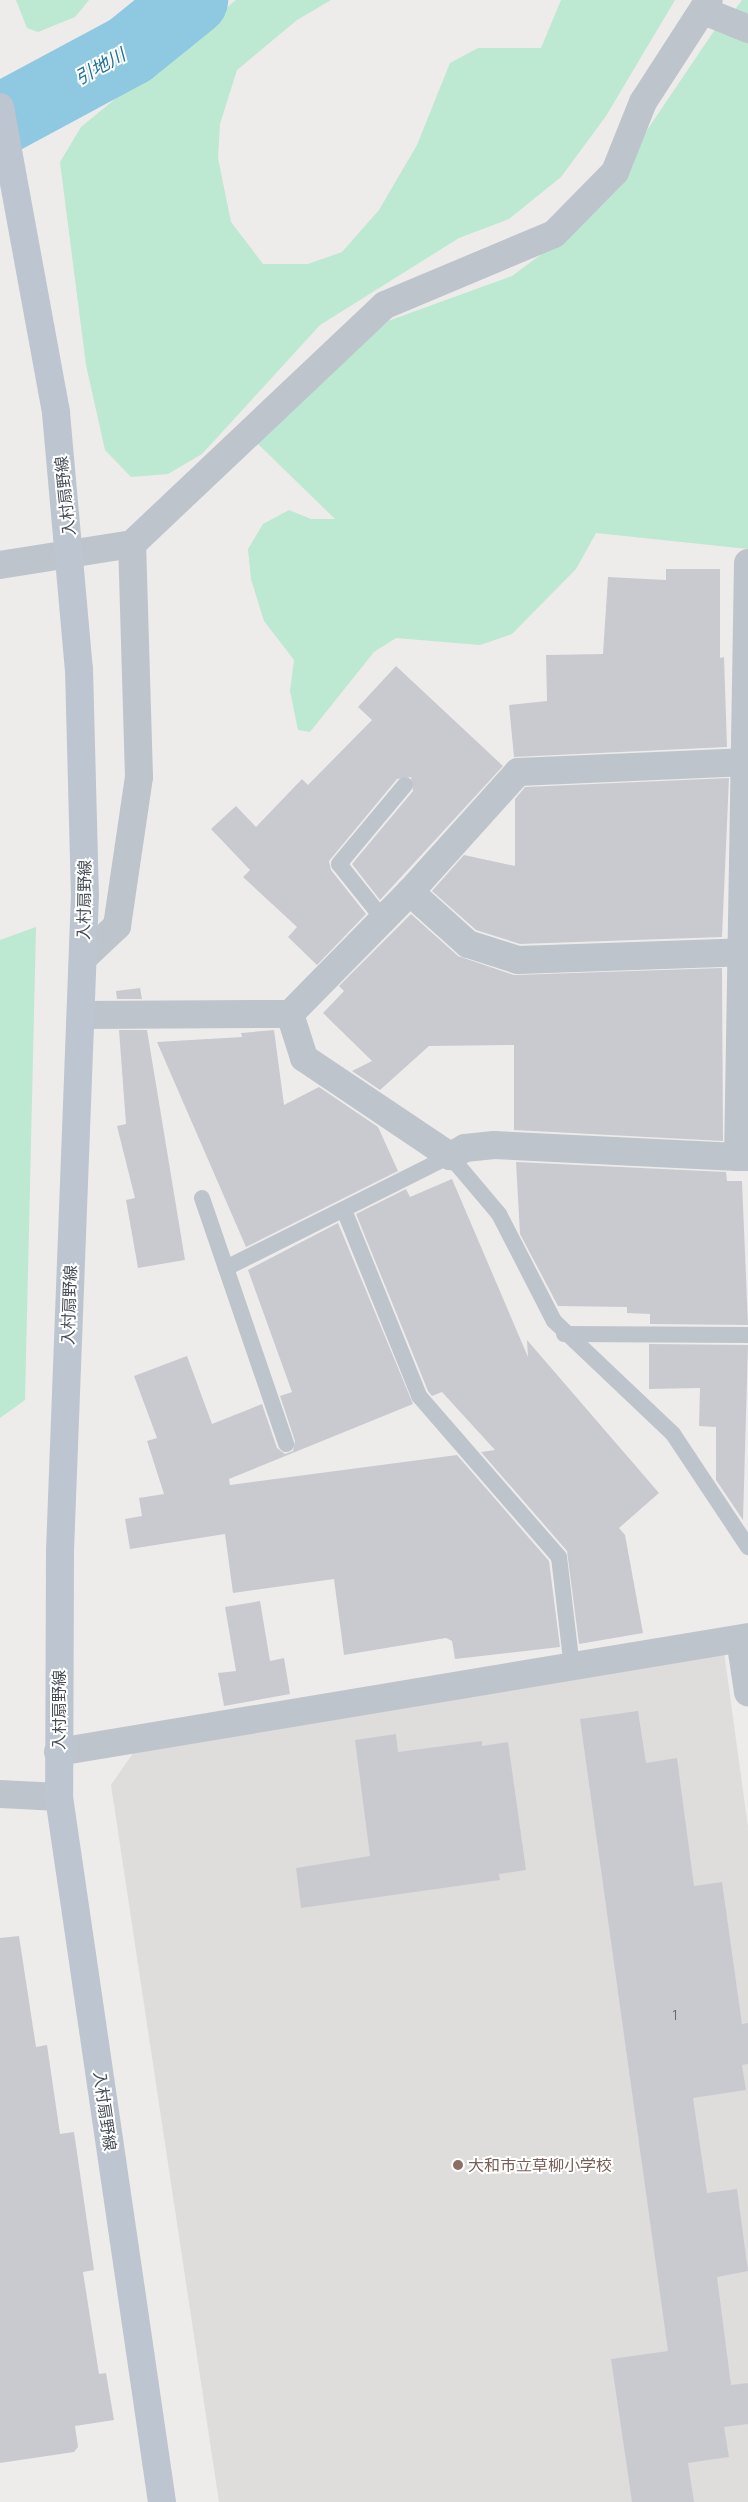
<!DOCTYPE html>
<html>
<head>
<meta charset="utf-8">
<style>
  body { margin:0 }
  #map { position:relative; width:748px; height:2502px; overflow:hidden; background:#eeebeb; font-family:Manrope,"Noto Sans JP",sans-serif }
  div>[style] { position:absolute }
  .education>* { inset:0; background:#dfdcdc }
  .green>* { inset:0; background:#bde8d1 }
  .river>* { height:72px; margin:-36px; padding:0 36px; transform-origin:36px; border-radius:36px; background:#8ec8e1 }
  .building>* { inset:0; background:#c9cad0 }
  .lane>* { height:16px; margin:-8px; padding:0 8px; transform-origin:8px; border-radius:8px; background:#bec4cc }
  .street>* { height:28px; margin:-14px; padding:0 14px; transform-origin:14px; border-radius:14px; background:#bec4cc }
  .secondary>* { height:28px; margin:-14px; padding:0 14px; transform-origin:14px; border-radius:14px; background:#bdc5d0 }
  .dots>* { width:14px; height:14px; translate:-50% -50%; box-sizing:border-box; border:2px solid #fff; border-radius:50% }
  span { translate:-50% -50%; white-space:nowrap; text-align:center; line-height:1.15; -webkit-text-stroke:4px #fff; paint-order:stroke }
  .number-label { font-size:14px; color:#676c74 }
  .number-label span { -webkit-text-stroke-width:0 }
  .street-label { font-size:16px; color:#464d56 }
  .education-label { font-size:16px; color:#785e54 }
  .left { translate:0 -50%; text-align:left }
  .water-label { font-size:18px; color:#1b7094; font-style:italic }
</style>
</head>
<body>
<div id="map">
  <div class="education">
    <i style="clip-path:polygon(724px 1652px,748px 1827px,748px 2502px,219px 2502px,111px 1785px,142px 1740px)"></i>
  </div>
  <div class="green">
    <i style="clip-path:polygon(16px 0,89px 0,75px 17px,38px 32px,27px 28px)"></i>
    <i style="clip-path:polygon(236px 0,331px 0,297px 20px,237px 70px,220px 124px,218px 158px,231px 222px,263px 264px,308px 264px,342px 252px,379px 210px,417px 145px,450px 63px,478px 48px,541px 48px,561px 0,675px 0,606px 116px,561px 177px,509px 219px,459px 238px,320px 325px,202px 454px,168px 474px,131px 477px,105px 450px,86px 365px,60px 162px,81px 127px)"></i>
    <i style="clip-path:polygon(742px 0,748px 0,748px 549px,596px 533px,576px 569px,512px 634px,480px 645px,396px 638px,374px 652px,310px 732px,298px 730px,290px 691px,294px 660px,264px 621px,251px 579px,248px 549px,263px 524px,289px 510px,311px 519px,335px 519px,256px 442px,388px 321px,512px 276px,585px 222px,716px 28px,720px 30px)"></i>
    <i style="clip-path:polygon(36px 927px,25px 1400px,0 1418px,0 940px)"></i>
  </div>
  <div class="river">
    <i style="left:0;top:120px;width:148px;rotate:-28.3deg"></i>
    <i style="left:130px;top:50px;width:80px;rotate:-38.9deg"></i>
  </div>
  <div class="building">
    <i style="clip-path:polygon(666px 569px,720px 569px,720px 658px,724px 657px,727px 747px,514px 757px,509px 705px,547px 701px,546px 655px,603px 654px,608px 577px,666px 580px)"></i>
    <i style="clip-path:polygon(396px 666px,503px 766px,380px 900px,352px 864px,413px 791px,411px 777px,397px 779px,329px 861px,331px 870px,366px 914px,317px 965px,288px 937px,297px 927px,243px 877px,250px 870px,211px 829px,236px 806px,256px 827px,302px 779px,308px 785px,372px 720px,358px 707px)"></i>
    <i style="clip-path:polygon(729px 778px,722px 937px,520px 944px,476px 930px,432px 891px,464px 855px,515px 866px,515px 799px,525px 787px)"></i>
    <i style="clip-path:polygon(411px 914px,458px 956px,514px 975px,722px 968px,723px 1141px,514px 1130px,514px 1045px,429px 1046px,380px 1090px,352px 1071px,372px 1061px,323px 1013px,344px 991px,339px 986px)"></i>
    <i style="clip-path:polygon(140px 988px,142px 999px,117px 999px,116px 991px)"></i>
    <i style="clip-path:polygon(119px 1030px,147px 1030px,185px 1260px,138px 1268px,126px 1200px,135px 1198px,117px 1126px,126px 1124px)"></i>
    <i style="clip-path:polygon(274px 1030px,284px 1105px,319px 1087px,378px 1127px,398px 1171px,246px 1247px,157px 1042px,242px 1037px,241px 1033px)"></i>
    <i style="clip-path:polygon(516px 1162px,726px 1172px,727px 1181px,742px 1181px,748px 1325px,650px 1324px,650px 1314px,627px 1313px,627px 1307px,558px 1306px,520px 1234px)"></i>
    <i style="clip-path:polygon(452px 1179px,528px 1357px,527px 1340px,659px 1493px,619px 1528px,625px 1535px,643px 1633px,579px 1644px,567px 1551px,481px 1452px,495px 1450px,442px 1392px,432px 1396px,428px 1391px,356px 1214px,406px 1189px,410px 1197px)"></i>
    <i style="clip-path:polygon(338px 1223px,413px 1404px,229px 1479px,230px 1485px,457px 1455px,549px 1561px,560px 1647px,455px 1659px,452px 1641px,446px 1638px,344px 1655px,334px 1579px,233px 1593px,225px 1534px,130px 1549px,125px 1519px,142px 1516px,139px 1498px,164px 1494px,147px 1441px,157px 1438px,134px 1376px,187px 1356px,212px 1424px,262px 1404px,277px 1448px,285px 1454px,293px 1451px,295px 1441px,280px 1396px,292px 1392px,248px 1270px)"></i>
    <i style="clip-path:polygon(649px 1344px,748px 1345px,743px 1520px,716px 1480px,716px 1427px,699px 1426px,700px 1388px,649px 1389px)"></i>
    <i style="clip-path:polygon(260px 1601px,270px 1661px,284px 1658px,290px 1694px,224px 1706px,218px 1673px,236px 1671px,225px 1607px)"></i>
    <i style="clip-path:polygon(638px 1711px,646px 1763px,677px 1758px,694px 1886px,722px 1882px,742px 2024px,748px 2023px,748px 2064px,742px 2065px,746px 2090px,693px 2098px,707px 2193px,737px 2189px,748px 2271px,717px 2277px,731px 2385px,748px 2383px,748px 2424px,724px 2427px,729px 2457px,688px 2463px,694px 2502px,632px 2502px,611px 2359px,668px 2351px,580px 1719px)"></i>
    <i style="clip-path:polygon(396px 1734px,398px 1752px,482px 1741px,482px 1746px,508px 1742px,526px 1870px,499px 1874px,500px 1880px,301px 1908px,296px 1868px,370px 1856px,355px 1740px)"></i>
    <i style="clip-path:polygon(19px 1936px,36px 2047px,47px 2045px,60px 2134px,74px 2132px,94px 2270px,83px 2272px,99px 2374px,106px 2373px,114px 2420px,75px 2426px,78px 2447px,74px 2452px,0 2463px,0 1938px)"></i>
  </div>
  <div class="lane">
    <i style="left:383px;top:919px;width:70px;rotate:-128.7deg"></i>
    <i style="left:339px;top:864px;width:103px;rotate:-50.1deg"></i>
    <i style="left:202px;top:1198px;width:260px;rotate:71.1deg"></i>
    <i style="left:344px;top:1210px;width:201px;rotate:68deg"></i>
    <i style="left:419px;top:1396px;width:213px;rotate:49deg"></i>
    <i style="left:559px;top:1557px;width:111px;rotate:83.3deg"></i>
    <i style="left:226px;top:1268px;width:250px;rotate:-26.6deg"></i>
    <i style="left:450px;top:1156px;width:76px;rotate:49.8deg"></i>
    <i style="left:499px;top:1214px;width:120px;rotate:62.8deg"></i>
    <i style="left:554px;top:1321px;width:164px;rotate:43.5deg"></i>
    <i style="left:673px;top:1434px;width:136px;rotate:56.4deg"></i>
    <i style="left:564px;top:1334px;width:184px;rotate:0.3deg"></i>
  </div>
  <div class="street">
    <i style="left:704px;top:11px;width:48px;rotate:22.2deg"></i>
    <i style="left:748px;top:563px;width:594px;rotate:90.96deg"></i>
    <i style="left:738px;top:1157px;width:10px"></i>
    <i style="left:0;top:565px;width:134px;rotate:-9deg"></i>
    <i style="left:410px;top:892px;width:78px;rotate:41.9deg"></i>
    <i style="left:468px;top:944px;width:52px;rotate:17.7deg"></i>
    <i style="left:518px;top:960px;width:225px;rotate:-2deg"></i>
    <i style="left:83px;top:958px;width:47px;rotate:-43.3deg"></i>
    <i style="left:117px;top:926px;width:151px;rotate:-81.6deg"></i>
    <i style="left:139px;top:777px;width:233px;rotate:-91.7deg"></i>
    <i style="left:132px;top:544px;width:348px;rotate:-43.4deg"></i>
    <i style="left:385px;top:305px;width:183px;rotate:-22.8deg"></i>
    <i style="left:554px;top:234px;width:87px;rotate:-45.5deg"></i>
    <i style="left:615px;top:172px;width:75px;rotate:-68.2deg"></i>
    <i style="left:643px;top:102px;width:121px;rotate:-57.1deg"></i>
    <i style="left:290px;top:1014px;width:46px;rotate:72.3deg"></i>
    <i style="left:304px;top:1058px;width:176px;rotate:33.9deg"></i>
    <i style="left:450px;top:1156px;width:17px;rotate:-28deg"></i>
    <i style="left:465px;top:1148px;width:29px;rotate:-6deg"></i>
    <i style="left:494px;top:1145px;width:244px;rotate:2.8deg"></i>
    <i style="left:81px;top:1015px;width:209px;rotate:-0.3deg"></i>
    <i style="left:290px;top:1014px;width:171px;rotate:-45.5deg"></i>
    <i style="left:410px;top:892px;width:161px;rotate:-48deg"></i>
    <i style="left:518px;top:772px;width:230px;rotate:-2.5deg"></i>
    <i style="left:740px;top:1639px;width:54px;rotate:81.4deg"></i>
    <i style="left:58px;top:1752px;width:700px;rotate:-9.46deg"></i>
    <i style="left:0;top:1794px;width:59px;rotate:2.9deg"></i>
  </div>
  <div class="secondary">
    <i style="left:0;top:107px;width:311px;rotate:79.6deg"></i>
    <i style="left:56px;top:413px;width:257px;rotate:84.9deg"></i>
    <i style="left:79px;top:669px;width:225px;rotate:88.5deg"></i>
    <i style="left:85px;top:894px;width:657px;rotate:92.18deg"></i>
    <i style="left:60px;top:1551px;width:246px;rotate:90.2deg"></i>
    <i style="left:59px;top:1797px;width:712px;rotate:81.69deg"></i>
  </div>
  <div class="dots">
    <i style="left:458px;top:2165px;background:#8d6e63"></i>
  </div>
  <div class="number-label">
    <span style="left:675px;top:2015px">1</span>
  </div>
  <div class="street-label">
    <span style="left:65px;top:496px;rotate:-96deg">入村扇野線</span>
    <span style="left:84px;top:900px;rotate:-89deg">入村扇野線</span>
    <span style="left:69px;top:1305px;rotate:-88deg">入村扇野線</span>
    <span style="left:59px;top:1710px;rotate:-90deg">入村扇野線</span>
    <span style="left:105px;top:2111px;rotate:82deg">入村扇野線</span>
  </div>
  <div class="education-label">
    <span class="left" style="left:468px;top:2165px">大和市立草柳小学校</span>
  </div>
  <div class="water-label">
    <span style="left:100px;top:66px;rotate:-29deg">引地川</span>
  </div>
</div>
</body>
</html>
